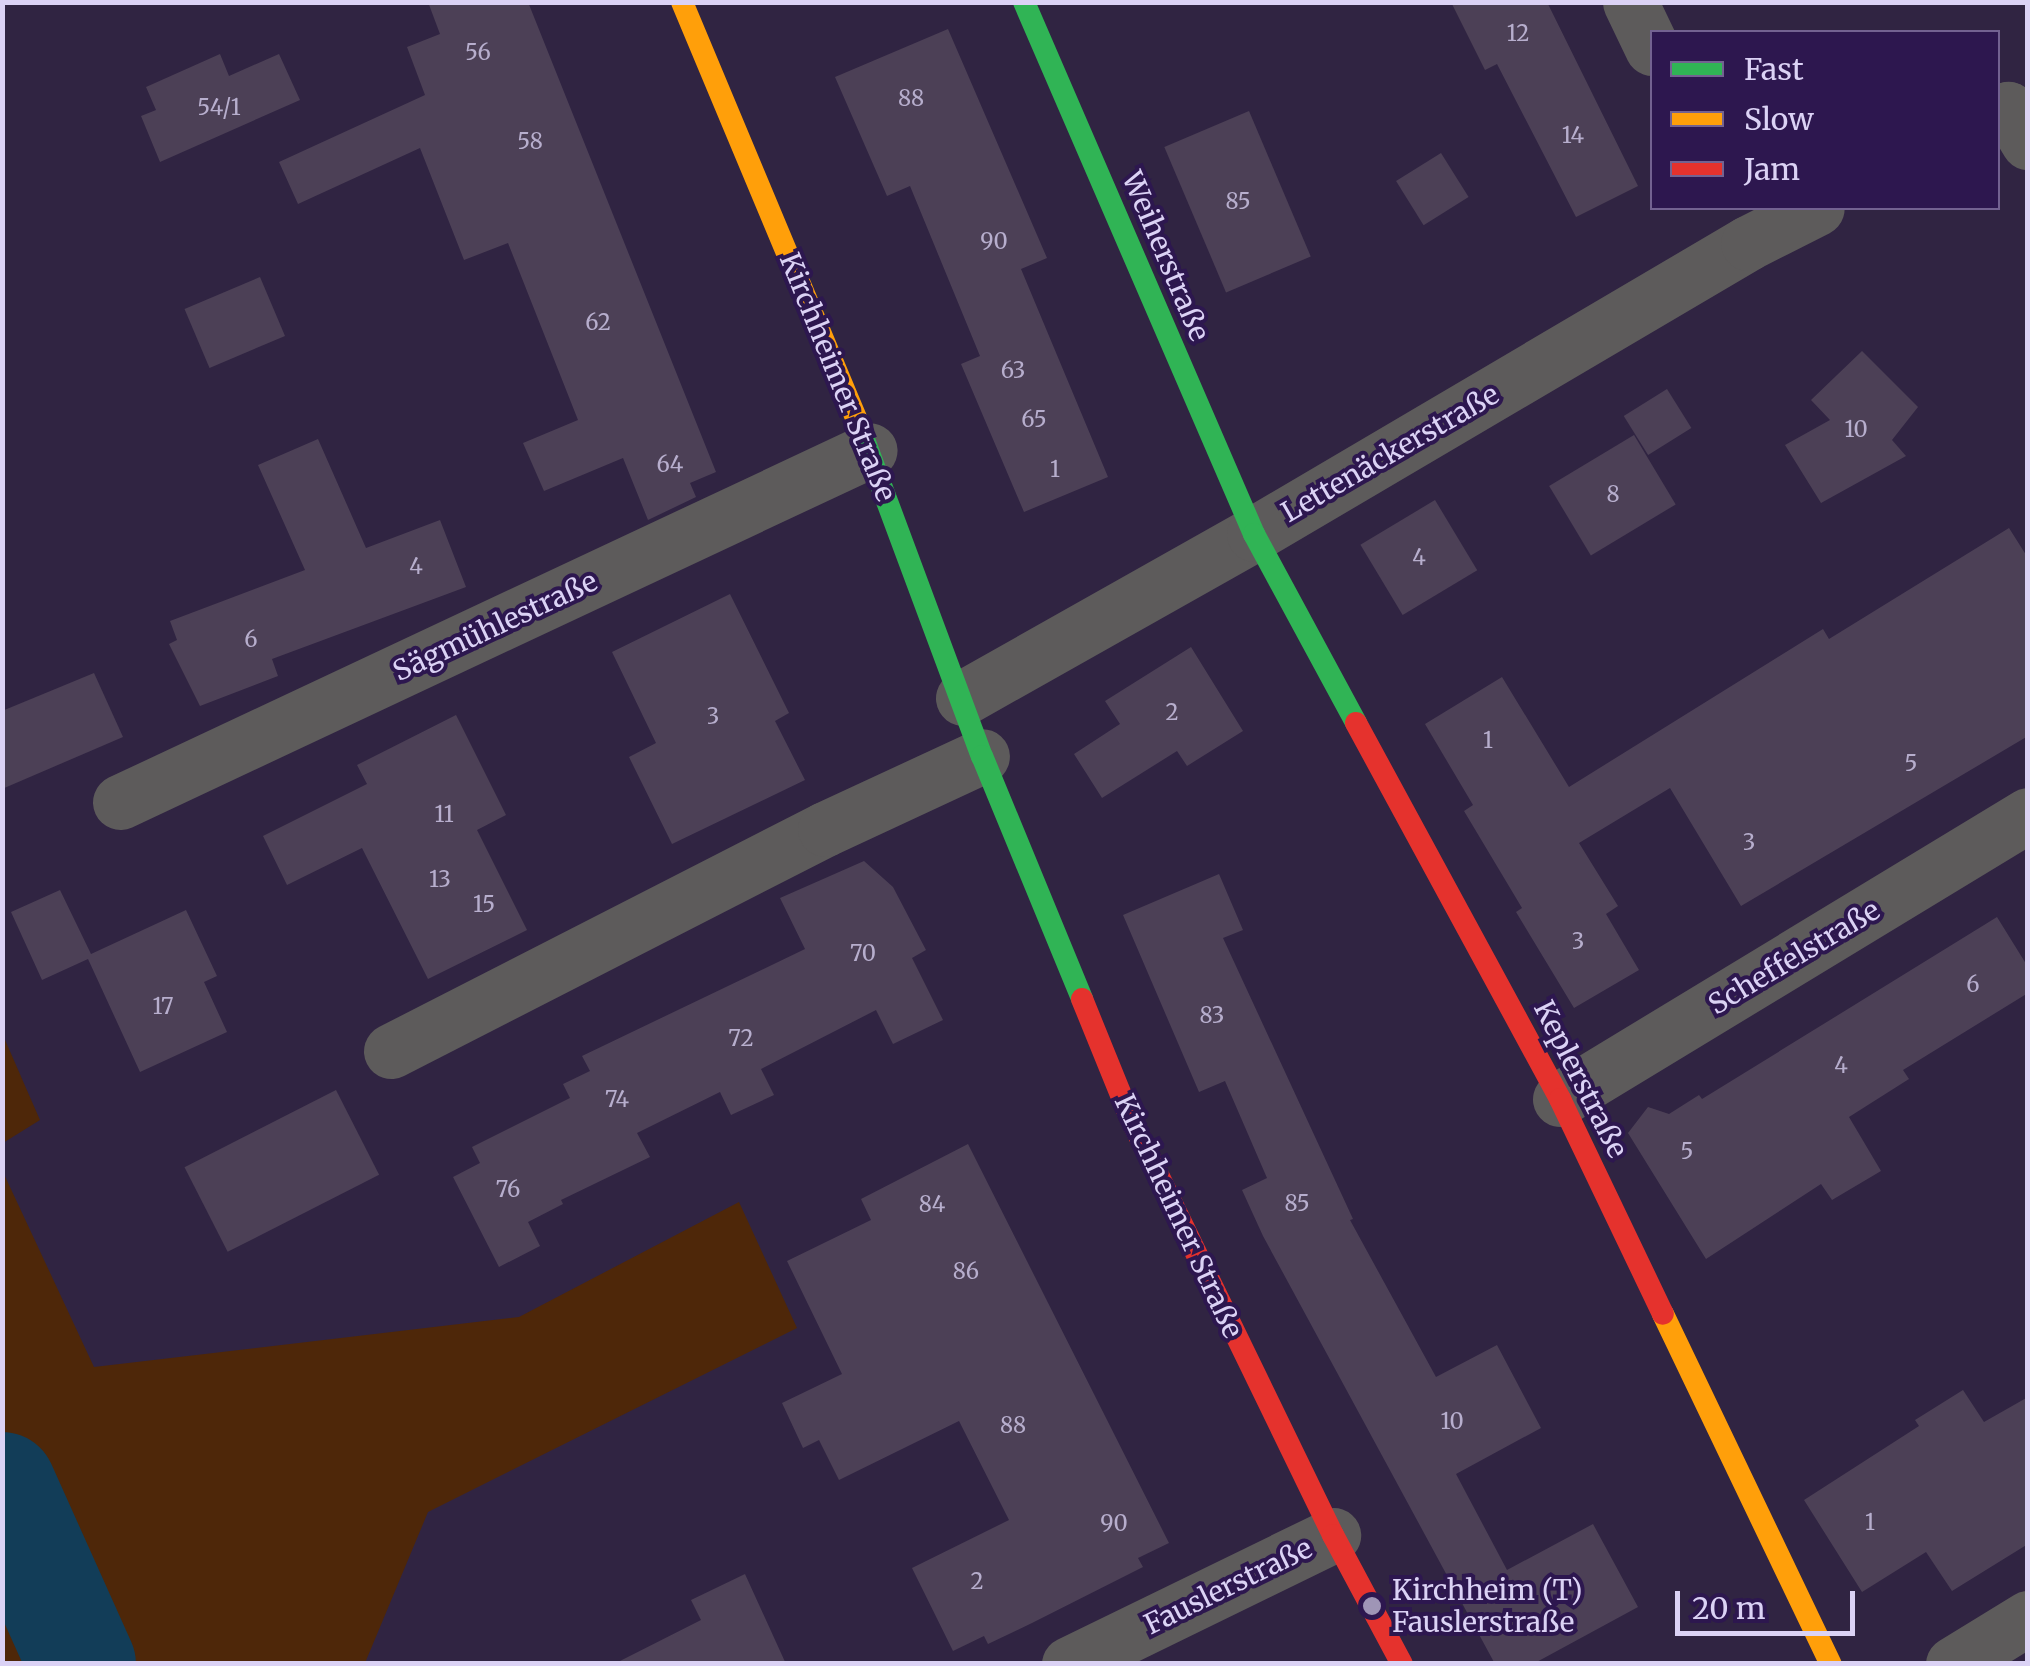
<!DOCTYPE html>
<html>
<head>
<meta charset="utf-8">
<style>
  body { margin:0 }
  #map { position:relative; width:2030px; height:1666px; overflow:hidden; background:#302442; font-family:Merriweather,serif }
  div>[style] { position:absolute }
  .green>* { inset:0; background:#4e2709 }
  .river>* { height:108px; margin:-54px; padding:0 54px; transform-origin:54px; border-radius:54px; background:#123d58 }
  .building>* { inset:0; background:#4c4056; transform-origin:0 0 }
  .street>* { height:55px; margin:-27.5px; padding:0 27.5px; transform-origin:27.5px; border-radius:27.5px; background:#5d5b5b }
  .fast>* { height:22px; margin:-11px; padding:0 11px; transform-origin:11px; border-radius:11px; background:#30b455 }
  .slow>* { height:22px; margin:-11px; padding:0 11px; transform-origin:11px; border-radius:11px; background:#ff9f0a }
  .jam>* { height:22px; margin:-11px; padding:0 11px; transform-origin:11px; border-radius:11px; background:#e5322d }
  .dots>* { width:28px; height:28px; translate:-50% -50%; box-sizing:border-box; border:5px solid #2d174f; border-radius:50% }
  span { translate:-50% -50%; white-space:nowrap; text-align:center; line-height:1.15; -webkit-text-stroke:8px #2d174f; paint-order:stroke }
  .number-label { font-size:22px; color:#b7aecd }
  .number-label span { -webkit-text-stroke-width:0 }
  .street-label { font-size:28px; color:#dbd2f5 }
  .poi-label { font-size:28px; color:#dbd2f5 }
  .left { translate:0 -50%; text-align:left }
  .frame { position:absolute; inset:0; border:5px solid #dbd2f5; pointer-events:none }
  .legend { position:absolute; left:1650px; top:30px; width:350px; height:180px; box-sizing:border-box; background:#2d174f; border:2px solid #736291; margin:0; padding:12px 18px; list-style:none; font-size:30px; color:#dbd2f5 }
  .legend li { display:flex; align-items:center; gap:20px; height:50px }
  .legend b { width:50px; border:2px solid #736291 }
  .scale { position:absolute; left:1675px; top:1591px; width:180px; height:45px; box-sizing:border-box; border:5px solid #dbd2f5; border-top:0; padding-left:12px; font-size:30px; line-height:35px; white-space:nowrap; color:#dbd2f5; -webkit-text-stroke:8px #2d174f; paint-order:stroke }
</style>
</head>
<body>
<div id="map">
  <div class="green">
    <i style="clip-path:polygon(2px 1033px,40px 1120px,3px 1143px,2px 1143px)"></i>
    <i style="clip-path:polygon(3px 1172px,94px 1367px,519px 1317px,739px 1202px,797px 1328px,428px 1512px,365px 1663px,3px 1663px)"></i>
  </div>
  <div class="river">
    <i style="left:2px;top:1486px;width:195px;rotate:65.8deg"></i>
  </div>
  <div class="building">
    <i style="clip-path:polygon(428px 2px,528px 2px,716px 472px,690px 483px,696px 497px,648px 520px,623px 458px,544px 491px,523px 443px,578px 420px,508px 243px,464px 260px,420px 148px,298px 204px,279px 162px,425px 95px,407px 47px,440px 34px)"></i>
    <i style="clip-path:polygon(1451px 2px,1547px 2px,1638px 186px,1576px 217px,1497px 64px,1485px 70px)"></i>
    <i style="clip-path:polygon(948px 29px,1047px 258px,1021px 269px,1108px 477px,1024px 512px,961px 364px,980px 356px,910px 186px,887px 196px,835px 77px)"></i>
    <i style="clip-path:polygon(220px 54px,229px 76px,279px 54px,300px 100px,160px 162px,141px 116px,156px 110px,146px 87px)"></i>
    <i style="left:1249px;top:111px;width:158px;height:92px;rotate:67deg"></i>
    <i style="left:1441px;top:153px;width:52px;height:53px;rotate:58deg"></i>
    <i style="left:260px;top:277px;width:64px;height:82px;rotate:67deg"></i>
    <i style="clip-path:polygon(1862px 351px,1918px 407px,1892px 440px,1906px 456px,1821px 503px,1785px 445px,1830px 420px,1811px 400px)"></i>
    <i style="left:1667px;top:389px;width:46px;height:51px;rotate:58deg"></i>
    <i style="left:1634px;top:435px;width:81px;height:99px;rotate:59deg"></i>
    <i style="clip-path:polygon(318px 439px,366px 548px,440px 520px,466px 587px,272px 659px,278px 676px,200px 706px,169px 644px,177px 640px,170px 621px,305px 570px,258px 465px)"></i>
    <i style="left:1435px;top:500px;width:82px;height:87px;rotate:59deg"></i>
    <i style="clip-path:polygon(2009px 528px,2028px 558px,2028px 736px,1741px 906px,1670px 788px,1579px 843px,1618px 906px,1606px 914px,1639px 970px,1574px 1008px,1516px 912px,1522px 908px,1464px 811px,1473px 805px,1425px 724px,1502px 677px,1569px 787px,1823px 629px,1829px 639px)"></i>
    <i style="clip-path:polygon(730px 594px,789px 713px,775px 721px,805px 780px,672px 844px,629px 757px,656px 743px,612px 652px)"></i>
    <i style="clip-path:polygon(1191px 647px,1243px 731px,1187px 766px,1177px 751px,1102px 798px,1074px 754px,1120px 724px,1105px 701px)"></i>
    <i style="clip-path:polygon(94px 673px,123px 737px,2px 789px,2px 711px)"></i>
    <i style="clip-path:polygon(456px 715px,506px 815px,477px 830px,527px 930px,428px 979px,362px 848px,287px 885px,263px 836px,367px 784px,357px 765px)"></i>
    <i style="clip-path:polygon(864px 861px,893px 887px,926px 950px,912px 958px,943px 1020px,893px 1044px,876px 1010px,761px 1069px,774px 1095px,731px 1115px,720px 1092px,637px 1133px,650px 1157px,561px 1200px,563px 1204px,528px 1222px,540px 1246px,499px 1267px,453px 1177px,480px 1163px,472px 1147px,570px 1098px,563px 1084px,590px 1071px,582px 1056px,805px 949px,780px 898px)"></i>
    <i style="clip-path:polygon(1219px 874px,1243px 930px,1223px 938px,1353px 1219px,1350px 1220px,1436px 1377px,1497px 1345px,1541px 1428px,1456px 1474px,1507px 1570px,1593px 1524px,1638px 1607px,1533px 1664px,1495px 1664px,1263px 1236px,1242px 1190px,1267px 1178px,1225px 1081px,1199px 1092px,1123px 915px)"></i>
    <i style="clip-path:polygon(60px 890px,91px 954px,186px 910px,217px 976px,204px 982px,227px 1032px,140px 1072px,88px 959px,42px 980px,11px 912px)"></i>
    <i style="clip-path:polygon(1997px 917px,2028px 967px,2028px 993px,1903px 1070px,1909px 1079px,1849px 1117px,1881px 1171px,1832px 1200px,1821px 1184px,1706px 1259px,1628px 1133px,1648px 1107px,1669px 1114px,1699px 1095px,1702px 1099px)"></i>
    <i style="left:336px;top:1090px;width:95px;height:170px;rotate:63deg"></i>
    <i style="clip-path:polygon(968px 1144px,1169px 1543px,1138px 1558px,1143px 1567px,1032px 1623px,988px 1644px,984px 1636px,953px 1651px,912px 1568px,1009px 1520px,959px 1421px,839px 1480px,819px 1440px,803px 1448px,782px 1403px,842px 1374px,787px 1261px,871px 1220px,861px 1199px)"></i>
    <i style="clip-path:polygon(1963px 1390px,1984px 1422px,2028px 1397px,2028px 1544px,1952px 1591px,1926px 1552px,1862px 1592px,1804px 1500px,1919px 1426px,1915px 1420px)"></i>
    <i style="clip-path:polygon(745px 1574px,786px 1664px,614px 1664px,701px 1620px,691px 1600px)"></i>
  </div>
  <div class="street">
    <i style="left:1630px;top:2px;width:51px;rotate:64.4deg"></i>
    <i style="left:1998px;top:115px;width:12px;rotate:-31deg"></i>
    <i style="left:2008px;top:109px;width:39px;rotate:59deg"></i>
    <i style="left:963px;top:698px;width:334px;rotate:-29.4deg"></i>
    <i style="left:1254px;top:534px;width:573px;rotate:-30.5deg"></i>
    <i style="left:1748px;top:243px;width:77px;rotate:-26.9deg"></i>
    <i style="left:120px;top:802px;width:828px;rotate:-25.14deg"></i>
    <i style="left:391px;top:1051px;width:487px;rotate:-27.1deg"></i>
    <i style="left:825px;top:829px;width:173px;rotate:-24.9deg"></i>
    <i style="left:1560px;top:1099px;width:547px;rotate:-31.25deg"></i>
    <i style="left:1069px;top:1664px;width:294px;rotate:-26deg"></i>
    <i style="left:1953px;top:1664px;width:88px;rotate:-31.5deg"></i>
  </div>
  <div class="fast">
    <i style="left:1024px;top:2px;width:580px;rotate:66.62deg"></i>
    <i style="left:1254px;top:534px;width:215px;rotate:61.6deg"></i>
    <i style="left:856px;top:418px;width:361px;rotate:69.6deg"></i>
    <i style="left:982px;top:756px;width:263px;rotate:67.6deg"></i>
  </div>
  <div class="slow">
    <i style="left:682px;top:2px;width:451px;rotate:67.3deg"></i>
    <i style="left:1663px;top:1314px;width:388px;rotate:64.4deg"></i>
  </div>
  <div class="jam">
    <i style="left:1356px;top:723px;width:428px;rotate:61.5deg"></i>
    <i style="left:1560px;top:1099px;width:238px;rotate:64.4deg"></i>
    <i style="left:1082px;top:999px;width:127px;rotate:67.9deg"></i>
    <i style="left:1130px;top:1117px;width:465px;rotate:64.1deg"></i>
    <i style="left:1333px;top:1535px;width:146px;rotate:61.9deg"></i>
  </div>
  <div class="dots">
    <i style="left:1372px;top:1606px;background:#9f95b6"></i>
  </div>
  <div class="number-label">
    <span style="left:1518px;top:34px">12</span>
    <span style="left:478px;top:53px">56</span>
    <span style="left:911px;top:99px">88</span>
    <span style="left:219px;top:108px">54/1</span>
    <span style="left:1573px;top:136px">14</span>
    <span style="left:530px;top:142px">58</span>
    <span style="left:1238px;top:202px">85</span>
    <span style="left:994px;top:242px">90</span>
    <span style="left:598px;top:323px">62</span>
    <span style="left:1013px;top:371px">63</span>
    <span style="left:1034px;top:420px">65</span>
    <span style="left:1856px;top:430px">10</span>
    <span style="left:670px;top:465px">64</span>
    <span style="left:1055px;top:470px">1</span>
    <span style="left:1613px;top:495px">8</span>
    <span style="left:1419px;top:558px">4</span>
    <span style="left:416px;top:567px">4</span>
    <span style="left:251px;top:640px">6</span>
    <span style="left:1172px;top:713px">2</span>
    <span style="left:713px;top:717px">3</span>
    <span style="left:1488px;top:741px">1</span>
    <span style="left:1911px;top:764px">5</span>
    <span style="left:444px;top:815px">11</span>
    <span style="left:1749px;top:843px">3</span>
    <span style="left:440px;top:880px">13</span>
    <span style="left:484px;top:905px">15</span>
    <span style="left:1578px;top:942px">3</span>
    <span style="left:863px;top:954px">70</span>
    <span style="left:1973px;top:985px">6</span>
    <span style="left:163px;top:1007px">17</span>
    <span style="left:1212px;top:1016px">83</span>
    <span style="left:741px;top:1039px">72</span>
    <span style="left:1841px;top:1066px">4</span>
    <span style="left:617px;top:1100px">74</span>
    <span style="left:1687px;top:1152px">5</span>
    <span style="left:508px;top:1190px">76</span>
    <span style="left:1297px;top:1204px">85</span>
    <span style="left:932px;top:1205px">84</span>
    <span style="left:966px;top:1272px">86</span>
    <span style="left:1452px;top:1422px">10</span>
    <span style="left:1013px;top:1426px">88</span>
    <span style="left:1870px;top:1523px">1</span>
    <span style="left:1114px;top:1524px">90</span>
    <span style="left:977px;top:1582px">2</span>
  </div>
  <div class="street-label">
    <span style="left:1166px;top:256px;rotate:67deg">Weiherstraße</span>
    <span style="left:838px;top:377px;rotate:68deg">Kirchheimer Straße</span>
    <span style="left:1390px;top:453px;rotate:-30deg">Lettenäckerstraße</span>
    <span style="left:495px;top:626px;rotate:-25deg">Sägmühlestraße</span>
    <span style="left:1794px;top:957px;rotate:-31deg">Scheffelstraße</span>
    <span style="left:1581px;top:1079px;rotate:63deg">Keplerstraße</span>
    <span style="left:1179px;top:1216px;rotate:65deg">Kirchheimer Straße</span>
    <span style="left:1228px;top:1586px;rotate:-26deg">Fauslerstraße</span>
  </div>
  <div class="poi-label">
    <span class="left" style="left:1392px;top:1606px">Kirchheim (T)<br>Fauslerstraße</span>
  </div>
  <div class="frame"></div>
  <ul class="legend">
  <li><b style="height:12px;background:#30b455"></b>Fast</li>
  <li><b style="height:12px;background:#ff9f0a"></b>Slow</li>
  <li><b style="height:12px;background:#e5322d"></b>Jam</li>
  </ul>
  <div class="scale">20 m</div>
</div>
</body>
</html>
